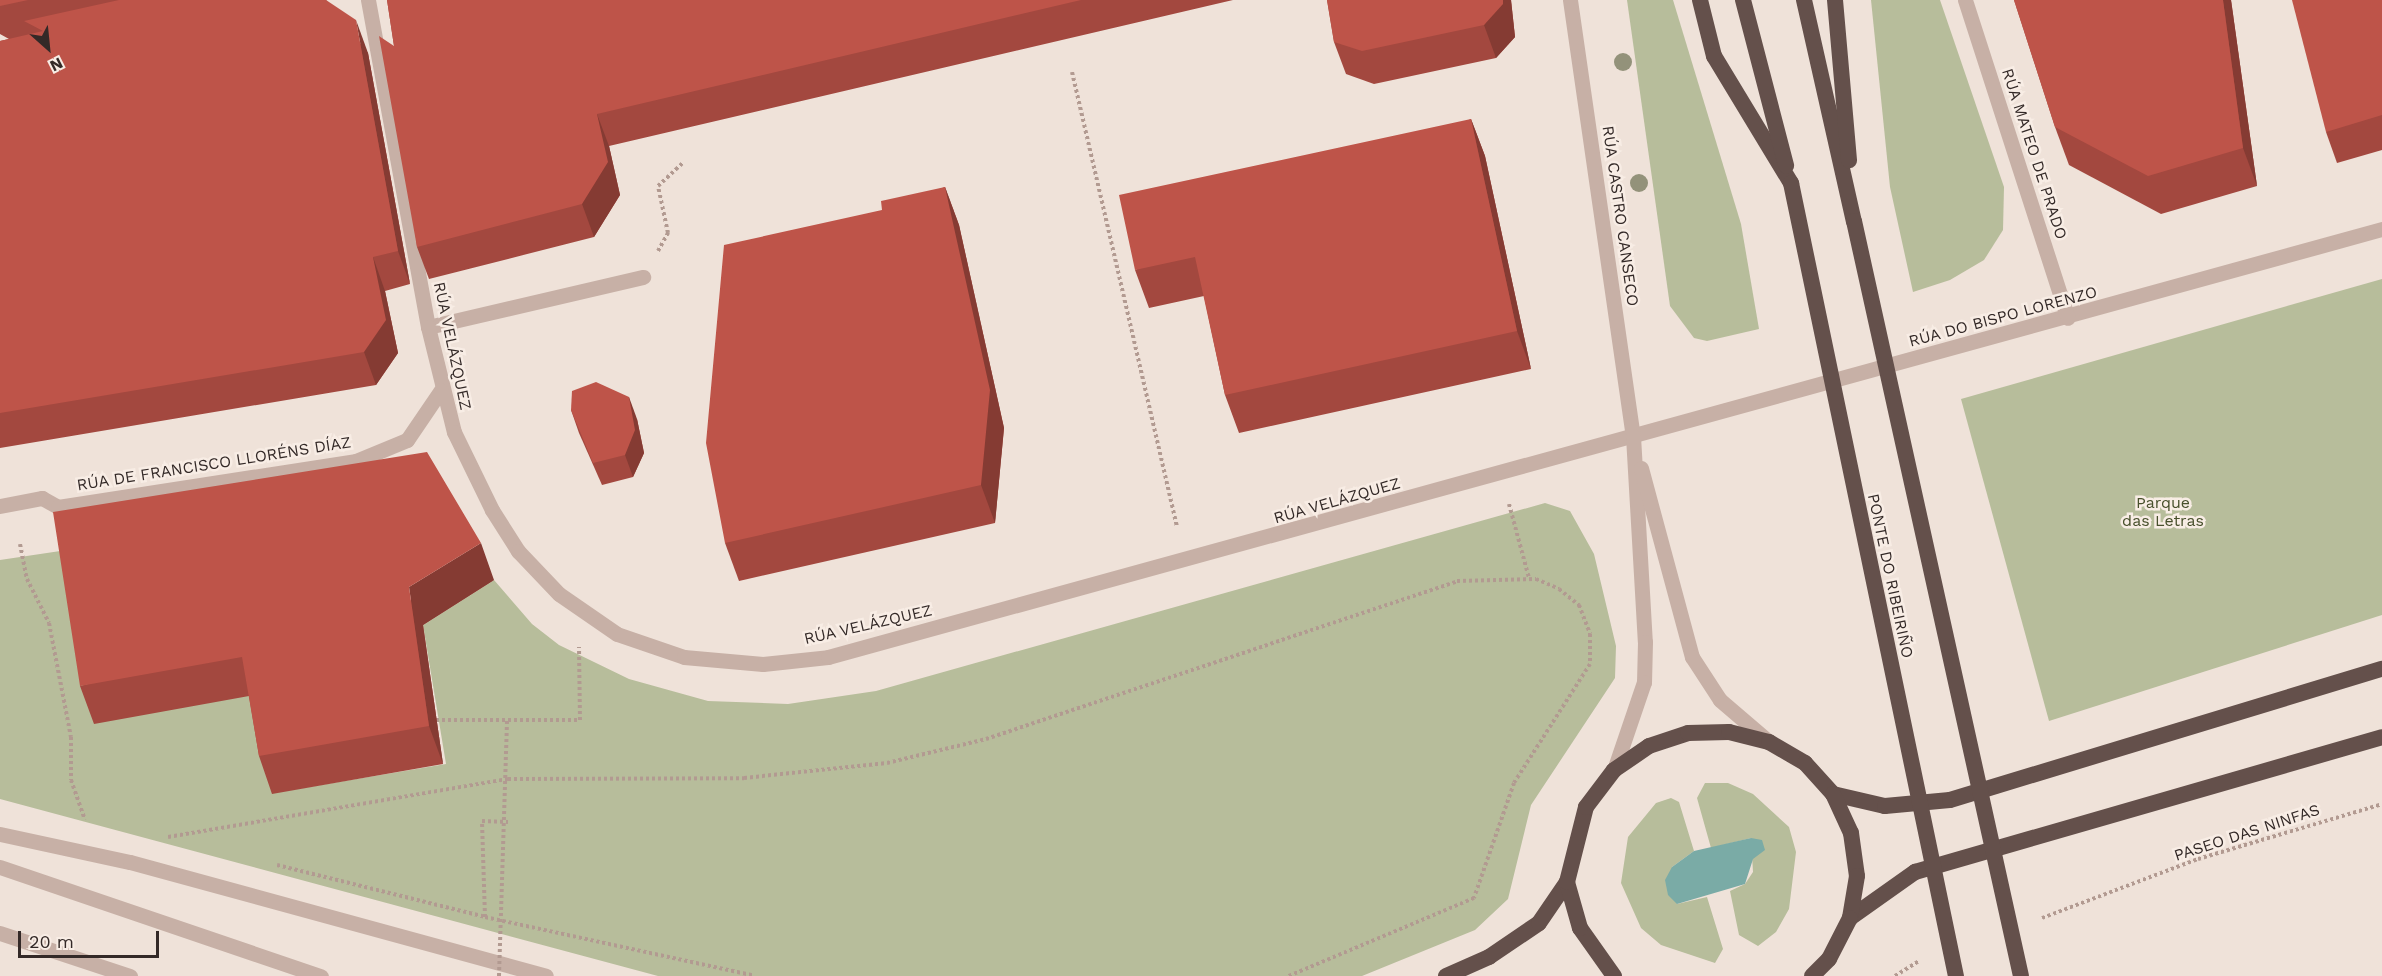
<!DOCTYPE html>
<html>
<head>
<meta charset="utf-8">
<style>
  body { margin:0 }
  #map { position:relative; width:2382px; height:976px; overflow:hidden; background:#efe2d9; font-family:"Work Sans",sans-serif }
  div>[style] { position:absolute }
  .green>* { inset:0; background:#b7bd9b }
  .water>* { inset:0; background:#7aaba6 }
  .path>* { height:4px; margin-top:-2px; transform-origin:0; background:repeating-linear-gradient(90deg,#b29a91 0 3px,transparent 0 6px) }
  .pedestrian>* { height:15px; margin:-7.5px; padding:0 7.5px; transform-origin:7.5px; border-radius:7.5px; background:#c7b0a6 }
  .minor>* { height:15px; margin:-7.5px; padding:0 7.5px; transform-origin:7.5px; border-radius:7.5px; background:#c7b0a6 }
  .tertiary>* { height:15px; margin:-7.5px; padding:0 7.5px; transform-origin:7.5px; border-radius:7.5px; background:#c7b0a6 }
  .trunk>* { height:16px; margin:-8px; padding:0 8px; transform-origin:8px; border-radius:8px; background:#64504b }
  .path-bridge>* { height:4px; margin-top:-2px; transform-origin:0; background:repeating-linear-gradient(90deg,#b29a91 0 3px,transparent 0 6px) }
  .trunk-bridge>* { height:16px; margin:-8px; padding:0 8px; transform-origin:8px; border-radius:8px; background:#64504b }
  .trees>* { width:18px; height:18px; margin:-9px; border-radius:50%; background:#93927a }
  .wall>* { inset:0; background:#a3483f }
  .shaded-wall>* { inset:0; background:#853b33 }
  .building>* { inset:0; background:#be5449 }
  span { translate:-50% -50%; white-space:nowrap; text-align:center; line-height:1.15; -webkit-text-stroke:5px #f8ede5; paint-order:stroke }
  .street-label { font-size:16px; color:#332927 }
  .park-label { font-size:16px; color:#48502c }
  .north { position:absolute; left:18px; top:18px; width:60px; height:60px; -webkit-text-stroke:4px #f8ede5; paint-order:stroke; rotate:153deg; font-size:16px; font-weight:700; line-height:24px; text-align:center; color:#332927 }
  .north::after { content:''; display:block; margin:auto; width:21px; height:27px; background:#332927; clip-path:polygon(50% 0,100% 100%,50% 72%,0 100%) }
  .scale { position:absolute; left:18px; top:931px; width:141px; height:27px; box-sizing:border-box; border:3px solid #332927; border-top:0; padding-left:8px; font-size:18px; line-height:21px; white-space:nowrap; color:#332927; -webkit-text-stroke:4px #f8ede5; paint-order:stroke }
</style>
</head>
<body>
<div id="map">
  <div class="green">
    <i style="clip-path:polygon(1627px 0,1673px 0,1741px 224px,1759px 329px,1707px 341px,1694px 338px,1670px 306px)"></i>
    <i style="clip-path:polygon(1871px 0,1940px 0,2004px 187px,2003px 230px,1984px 260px,1950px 280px,1913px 292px,1890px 187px)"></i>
    <i style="clip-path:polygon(2382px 279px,2382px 615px,2049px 721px,1961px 399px)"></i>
    <i style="clip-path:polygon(1545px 503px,1570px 511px,1594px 554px,1616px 646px,1615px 678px,1531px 805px,1508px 899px,1475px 930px,1362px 976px,658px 976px,0 799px,0 560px,67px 550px,256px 695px,273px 793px,446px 764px,423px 625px,494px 580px,532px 624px,559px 645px,629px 679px,708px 701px,788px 704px,876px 691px)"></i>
    <i style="clip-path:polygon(1705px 783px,1728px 783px,1753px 794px,1789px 827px,1796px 852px,1789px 909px,1776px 932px,1758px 946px,1739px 935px,1730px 891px,1745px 884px,1753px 872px,1751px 838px,1711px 848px,1697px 798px)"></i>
    <i style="clip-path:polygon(1671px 798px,1679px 802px,1694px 851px,1672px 867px,1677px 904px,1707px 897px,1723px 949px,1715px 963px,1661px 945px,1641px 928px,1621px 883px,1628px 837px,1656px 803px)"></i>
  </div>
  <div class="water">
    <i style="clip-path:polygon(1751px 838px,1762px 840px,1765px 850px,1753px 859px,1745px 884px,1677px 904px,1668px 895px,1665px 880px,1672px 867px,1694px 851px)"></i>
  </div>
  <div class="path">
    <i style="left:1072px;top:72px;width:467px;rotate:77deg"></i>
    <i style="left:658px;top:251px;width:21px;rotate:-61deg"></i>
    <i style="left:668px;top:233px;width:48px;rotate:-102deg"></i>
    <i style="left:658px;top:186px;width:35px;rotate:-43deg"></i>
    <i style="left:1509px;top:504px;width:77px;rotate:74.9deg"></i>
    <i style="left:20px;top:544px;width:36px;rotate:79deg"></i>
    <i style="left:27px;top:579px;width:49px;rotate:63.4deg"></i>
    <i style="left:49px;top:623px;width:116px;rotate:79.1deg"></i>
    <i style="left:71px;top:737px;width:43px;rotate:90deg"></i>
    <i style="left:71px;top:780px;width:42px;rotate:70.7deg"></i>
    <i style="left:436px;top:720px;width:144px"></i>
    <i style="left:580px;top:720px;width:73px;rotate:-90.8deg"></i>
    <i style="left:168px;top:837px;width:345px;rotate:-9.7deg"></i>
    <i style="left:508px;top:779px;width:236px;rotate:-0.2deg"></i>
    <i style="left:744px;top:778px;width:144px;rotate:-6deg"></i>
    <i style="left:887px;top:763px;width:102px;rotate:-13.6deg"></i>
    <i style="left:986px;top:739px;width:497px;rotate:-18.5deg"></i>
    <i style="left:1457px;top:581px;width:79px;rotate:-1.5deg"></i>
    <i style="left:1536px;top:579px;width:25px;rotate:23deg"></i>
    <i style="left:1559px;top:589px;width:26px;rotate:39deg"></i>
    <i style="left:1579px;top:605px;width:31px;rotate:69deg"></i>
    <i style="left:1590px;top:634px;width:30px;rotate:90deg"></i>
    <i style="left:1590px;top:664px;width:141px;rotate:122.6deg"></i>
    <i style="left:1514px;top:783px;width:122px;rotate:109.2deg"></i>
    <i style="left:1474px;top:898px;width:202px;rotate:157.2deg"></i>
    <i style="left:277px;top:865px;width:214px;rotate:14deg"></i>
    <i style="left:485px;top:917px;width:96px;rotate:-91.8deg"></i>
    <i style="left:482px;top:821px;width:26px;rotate:2deg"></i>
    <i style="left:485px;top:917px;width:276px;rotate:12.3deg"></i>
    <i style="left:2042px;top:918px;width:167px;rotate:-20.7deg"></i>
    <i style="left:2198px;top:859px;width:192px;rotate:-16.6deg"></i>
    <i style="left:1895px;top:976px;width:28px;rotate:-32deg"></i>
  </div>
  <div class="pedestrian">
    <i style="left:428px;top:327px;width:221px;rotate:-13.1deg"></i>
  </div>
  <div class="minor">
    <i style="left:368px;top:0;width:332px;rotate:79.6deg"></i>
    <i style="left:428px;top:327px;width:108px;rotate:76.1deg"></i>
    <i style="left:454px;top:432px;width:87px;rotate:64deg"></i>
    <i style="left:492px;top:510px;width:49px;rotate:57.6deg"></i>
    <i style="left:518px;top:551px;width:59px;rotate:46.4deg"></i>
    <i style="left:559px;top:594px;width:70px;rotate:34.6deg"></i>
    <i style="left:617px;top:634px;width:71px;rotate:18.9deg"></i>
    <i style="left:684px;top:657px;width:79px;rotate:5.1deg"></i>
    <i style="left:763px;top:664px;width:65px;rotate:-6.1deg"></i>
    <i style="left:828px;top:657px;width:1612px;rotate:-15.4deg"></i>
    <i style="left:1570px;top:0;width:441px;rotate:81.8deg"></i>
    <i style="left:1633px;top:436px;width:206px;rotate:86.7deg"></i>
    <i style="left:1645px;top:642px;width:40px;rotate:91.4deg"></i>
    <i style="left:1644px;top:682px;width:93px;rotate:108.8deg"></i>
    <i style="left:1965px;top:0;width:334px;rotate:72.1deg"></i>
    <i style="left:1641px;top:468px;width:196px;rotate:74.9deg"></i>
    <i style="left:1692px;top:657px;width:51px;rotate:56.9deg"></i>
    <i style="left:1720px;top:700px;width:65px;rotate:40.6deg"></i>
    <i style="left:0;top:506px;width:43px;rotate:-10.8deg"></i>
    <i style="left:42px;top:498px;width:18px;rotate:29deg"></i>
    <i style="left:58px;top:507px;width:302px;rotate:-8.8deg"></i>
    <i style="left:356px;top:461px;width:55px;rotate:-22.4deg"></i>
    <i style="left:407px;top:440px;width:60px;rotate:-55.8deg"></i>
    <i style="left:0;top:834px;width:133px;rotate:12.2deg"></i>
    <i style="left:130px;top:862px;width:431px;rotate:15.3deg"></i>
  </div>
  <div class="tertiary">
    <i style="left:0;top:867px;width:339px;rotate:18.8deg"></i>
    <i style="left:0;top:933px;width:137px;rotate:18.3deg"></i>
  </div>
  <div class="trunk">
    <i style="left:1700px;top:0;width:58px;rotate:76deg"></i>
    <i style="left:1714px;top:56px;width:149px;rotate:58.8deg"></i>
    <i style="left:1743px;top:0;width:171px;rotate:75.4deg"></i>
    <i style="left:1804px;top:0;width:227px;rotate:77.3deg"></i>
    <i style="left:1835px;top:0;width:161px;rotate:85deg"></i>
    <i style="left:1833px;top:794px;width:53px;rotate:13deg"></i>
    <i style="left:1885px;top:806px;width:65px;rotate:-5.3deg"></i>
    <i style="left:1950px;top:800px;width:451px;rotate:-16.9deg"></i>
    <i style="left:1850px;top:918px;width:80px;rotate:-35.3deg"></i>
    <i style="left:1915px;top:872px;width:486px;rotate:-16.1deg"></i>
    <i style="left:1446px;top:976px;width:47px;rotate:-23.8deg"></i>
    <i style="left:1489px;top:957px;width:60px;rotate:-34.2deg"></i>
    <i style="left:1539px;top:923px;width:50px;rotate:-55.7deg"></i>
    <i style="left:1614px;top:976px;width:59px;rotate:-125.3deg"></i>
    <i style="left:1580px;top:928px;width:48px;rotate:-105.8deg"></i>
    <i style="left:1567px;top:882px;width:77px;rotate:-75.8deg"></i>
    <i style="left:1586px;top:807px;width:46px;rotate:-52.9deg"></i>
    <i style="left:1614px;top:770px;width:42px;rotate:-34.4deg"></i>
    <i style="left:1649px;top:746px;width:41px;rotate:-18.4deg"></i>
    <i style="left:1688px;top:733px;width:41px;rotate:-1.4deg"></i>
    <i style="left:1729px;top:732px;width:41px;rotate:14deg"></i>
    <i style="left:1769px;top:742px;width:42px;rotate:30.3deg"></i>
    <i style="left:1805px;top:763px;width:42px;rotate:47.9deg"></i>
    <i style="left:1833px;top:794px;width:43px;rotate:65.2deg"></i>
    <i style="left:1851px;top:833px;width:43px;rotate:82.1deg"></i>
    <i style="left:1857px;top:876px;width:43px;rotate:99.5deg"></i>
    <i style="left:1850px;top:918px;width:46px;rotate:117.1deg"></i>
    <i style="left:1829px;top:959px;width:24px;rotate:135deg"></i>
  </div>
  <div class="path-bridge">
    <i style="left:499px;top:976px;width:256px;rotate:-88.2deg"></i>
  </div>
  <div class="trunk-bridge">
    <i style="left:1791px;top:183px;width:810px;rotate:78.25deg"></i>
    <i style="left:1854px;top:221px;width:773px;rotate:77.53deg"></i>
  </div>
  <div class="trees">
    <i style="left:1623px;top:62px"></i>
    <i style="left:1639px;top:183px"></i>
  </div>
  <div class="wall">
    <i style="clip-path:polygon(0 0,326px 0,368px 53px,410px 284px,385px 291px,398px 353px,376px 385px,0 448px,0 41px,9px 39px,0 34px)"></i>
    <i style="clip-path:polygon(387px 0,1233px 0,609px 146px,620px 195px,594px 237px,429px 279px,417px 247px,394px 46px)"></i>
    <i style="clip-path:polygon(1327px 0,1511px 0,1515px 37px,1496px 58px,1374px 84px,1346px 74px,1334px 42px)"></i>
    <i style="clip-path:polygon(2014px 0,2231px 0,2257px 186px,2161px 214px,2069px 165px,2055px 127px)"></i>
    <i style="clip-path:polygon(2382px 0,2382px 150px,2337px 163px,2326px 132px)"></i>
    <i style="clip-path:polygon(1471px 119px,1485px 156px,1531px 369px,1239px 433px,1225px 395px,1204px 296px,1149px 308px,1135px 270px)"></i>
    <i style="clip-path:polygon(945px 187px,959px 225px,1004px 428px,995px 523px,739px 581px,725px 543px,882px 210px)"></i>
    <i style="clip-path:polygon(571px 410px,637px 419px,644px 453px,633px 477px,602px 485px,579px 433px)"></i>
    <i style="clip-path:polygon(494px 580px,423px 625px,443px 764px,272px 794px,259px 756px,249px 696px,94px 724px,80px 686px)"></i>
  </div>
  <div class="shaded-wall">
    <i style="clip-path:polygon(1503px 0,1511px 0,1515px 37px,1496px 58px,1484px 25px)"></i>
    <i style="clip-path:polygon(2223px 0,2231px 0,2257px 186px,2243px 148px)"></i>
    <i style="clip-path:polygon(356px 20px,368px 53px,410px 284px,398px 251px)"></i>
    <i style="clip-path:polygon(597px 114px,609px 146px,620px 195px,594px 237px,582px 204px)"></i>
    <i style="clip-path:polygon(1471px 119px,1485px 156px,1531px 369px,1517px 331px)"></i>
    <i style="clip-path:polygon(945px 187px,959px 225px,1004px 428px,995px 523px,981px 485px)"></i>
    <i style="clip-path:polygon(373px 257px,385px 291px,398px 353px,376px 385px,364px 352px)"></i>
    <i style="clip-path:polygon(629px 397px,637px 419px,644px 453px,633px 477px,625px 455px)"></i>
    <i style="clip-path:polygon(481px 543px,494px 580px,423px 625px,443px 764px,429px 726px,409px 587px)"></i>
  </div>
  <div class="building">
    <i style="clip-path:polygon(0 0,28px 0,0 6px)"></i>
    <i style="clip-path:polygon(119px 0,326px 0,356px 20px,398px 251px,373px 257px,386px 320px,364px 352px,0 413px,0 41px,43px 31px,24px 21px)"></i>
    <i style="clip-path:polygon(387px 0,1081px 0,597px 114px,608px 162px,582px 204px,417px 247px,379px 36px,394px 46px)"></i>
    <i style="clip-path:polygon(1327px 0,1503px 0,1503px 4px,1484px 25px,1362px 51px,1334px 42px)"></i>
    <i style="clip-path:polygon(2014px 0,2223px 0,2243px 148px,2148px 176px,2055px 127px)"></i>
    <i style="clip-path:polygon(2292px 0,2382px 0,2382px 115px,2326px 132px)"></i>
    <i style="clip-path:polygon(1471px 119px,1517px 331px,1225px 395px,1195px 257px,1135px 270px,1119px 195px)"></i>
    <i style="clip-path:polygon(945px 187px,990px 390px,981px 485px,725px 543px,706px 443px,724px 245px,882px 210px,881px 201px)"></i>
    <i style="clip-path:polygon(596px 382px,629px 397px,635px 430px,625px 455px,593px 463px,571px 410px,572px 391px)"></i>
    <i style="clip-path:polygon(427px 452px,481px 543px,409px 587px,429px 726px,259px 756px,242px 657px,80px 686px,53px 512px)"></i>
  </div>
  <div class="street-label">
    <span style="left:2034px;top:154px;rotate:72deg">RÚA MATEO DE PRADO</span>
    <span style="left:1620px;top:216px;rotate:82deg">RÚA CASTRO CANSECO</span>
    <span style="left:2003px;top:317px;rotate:-15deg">RÚA DO BISPO LORENZO</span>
    <span style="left:452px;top:346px;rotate:78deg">RÚA VELÁZQUEZ</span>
    <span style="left:214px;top:464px;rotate:-9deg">RÚA DE FRANCISCO LLORÉNS DÍAZ</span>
    <span style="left:1337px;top:501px;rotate:-16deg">RÚA VELÁZQUEZ</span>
    <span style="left:1890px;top:576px;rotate:78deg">PONTE DO RIBEIRIÑO</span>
    <span style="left:868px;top:625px;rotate:-13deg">RÚA VELÁZQUEZ</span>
    <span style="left:2247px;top:833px;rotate:-18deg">PASEO DAS NINFAS</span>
  </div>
  <div class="park-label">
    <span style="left:2163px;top:512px">Parque<br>das Letras</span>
  </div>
  <div class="north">N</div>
  <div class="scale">20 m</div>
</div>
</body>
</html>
